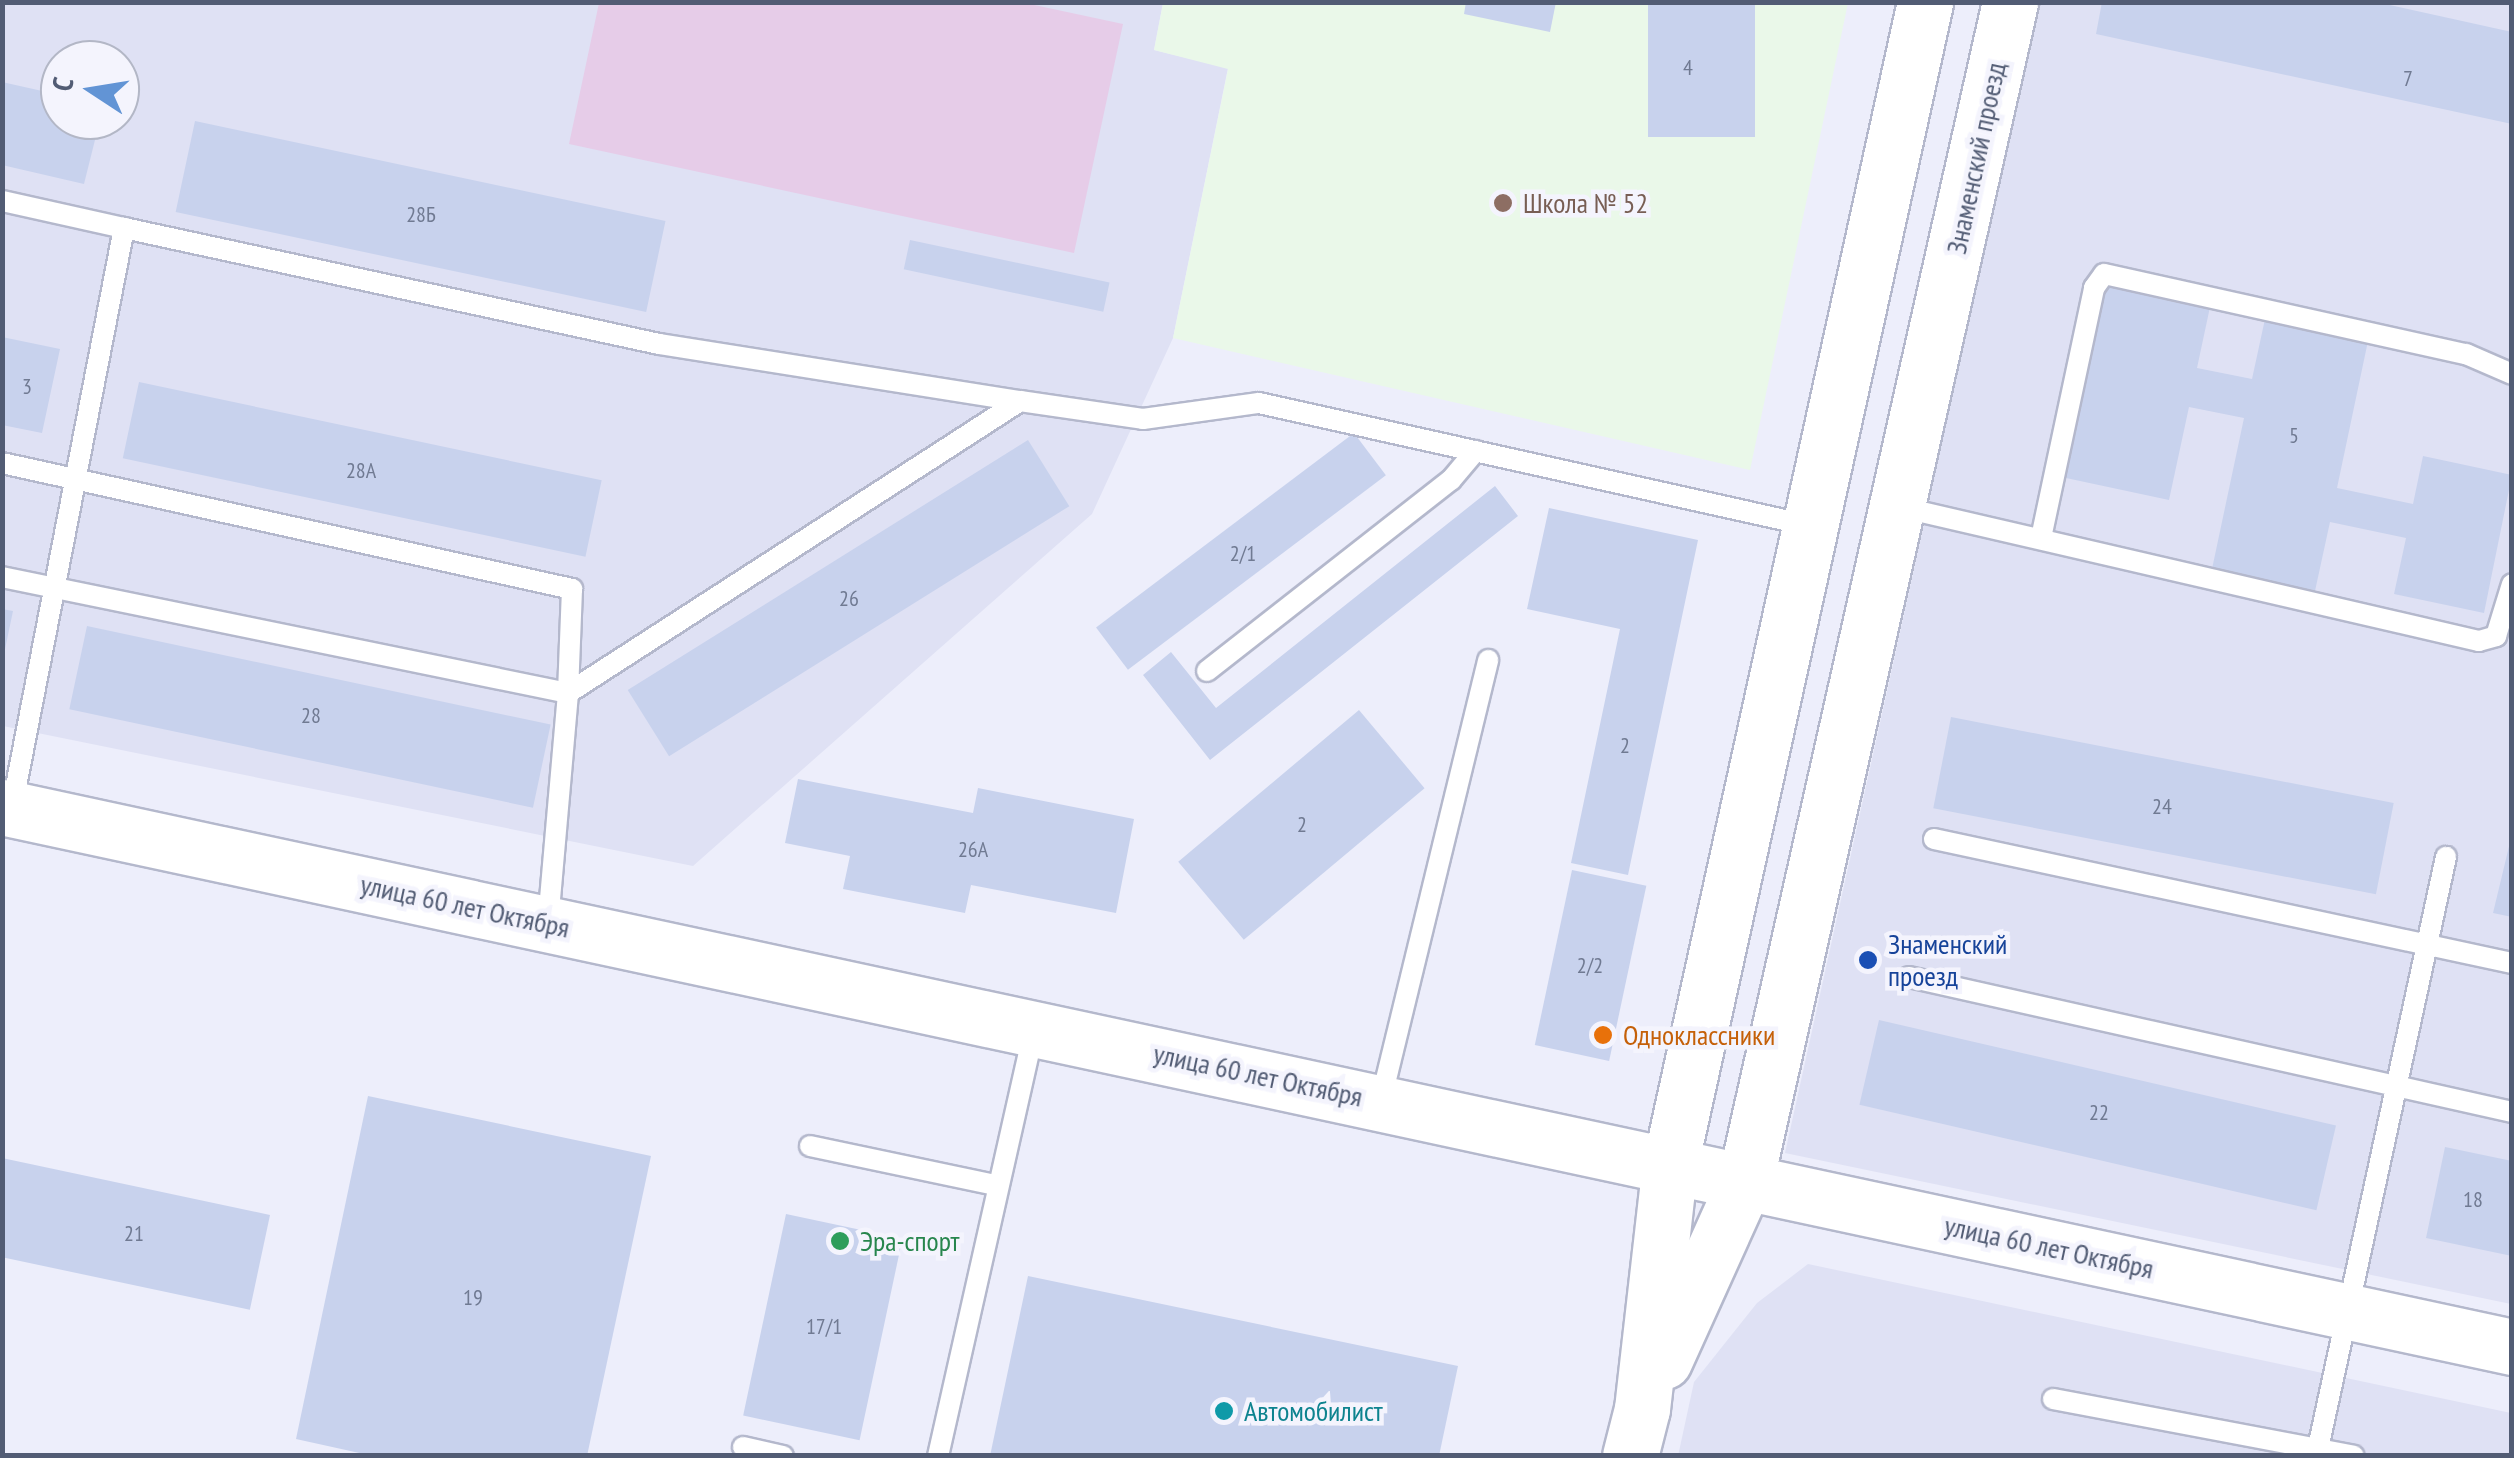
<!DOCTYPE html>
<html>
<head>
<meta charset="utf-8">
<style>
  body { margin:0 }
  #map { position:relative; width:2514px; height:1458px; overflow:hidden; background:#edeefb; font-family:"PT Sans Narrow",sans-serif }
  div>[style] { position:absolute }
  .residential>* { inset:0; background:#dfe1f4 }
  .education>* { inset:0; background:#eaf8e9 }
  .green>* { inset:0; background:#e6cce8 }
  .building>* { inset:0; background:#c8d2ed; transform-origin:0 0 }
  .roads { filter:drop-shadow(2px 0 #b4b8cc) drop-shadow(-2px 0 #b4b8cc) drop-shadow(0 2px #b4b8cc) drop-shadow(0 -2px #b4b8cc) }
  .service>* { height:20px; margin:-10px; padding:0 10px; transform-origin:10px; border-radius:10px; background:#fff }
  .secondary>* { height:55px; margin:-27.5px; padding:0 27.5px; transform-origin:27.5px; border-radius:27.5px; background:#fff }
  .dots>* { width:28px; height:28px; translate:-50% -50%; box-sizing:border-box; border:5px solid #f4f4fd; border-radius:50% }
  span { translate:-50% -50%; white-space:nowrap; text-align:center; line-height:1.15; -webkit-text-stroke:9px #f4f4fd; paint-order:stroke }
  .number-label { font-size:22px; color:#707a92 }
  .number-label span { -webkit-text-stroke-width:0 }
  .street-label { font-size:28px; color:#525c74 }
  .education-label { font-size:28px; color:#785e54 }
  .left { translate:0 -50%; text-align:left }
  .transit-label { font-size:28px; color:#164399 }
  .food-label { font-size:28px; color:#c56008 }
  .leisure-label { font-size:28px; color:#27864d }
  .culture-label { font-size:28px; color:#0d838f }
  .frame { position:absolute; inset:0; border:5px solid #525c74; pointer-events:none }
  .north { position:absolute; left:40px; top:40px; width:100px; height:100px; box-sizing:border-box; background:#f4f4fd; border:2px solid #b3b7c6; border-radius:50%; rotate:282deg; font-size:28px; font-weight:700; line-height:40px; text-align:center; color:#525c74 }
  .north::after { content:''; display:block; margin:auto; width:35px; height:45px; background:#6294d5; clip-path:polygon(50% 0,100% 100%,50% 72%,0 100%) }
</style>
</head>
<body>
<div id="map">
  <div class="residential">
    <i style="clip-path:polygon(evenodd,2px 3px,1163px 3px,1154px 50px,1228px 68px,1173px 338px,1092px 514px,693px 866px,3px 726px,2px 3px,60px 60px,120px 60px,120px 120px,60px 120px,60px 60px)"></i>
    <i style="clip-path:polygon(2039px 3px,2511px 3px,2511px 1304px,1785px 1153px)"></i>
    <i style="clip-path:polygon(1808px 1264px,2511px 1413px,2511px 1455px,1678px 1456px,1694px 1382px,1757px 1303px)"></i>
  </div>
  <div class="education">
    <i style="clip-path:polygon(1163px 3px,1848px 3px,1750px 470px,1173px 338px,1228px 69px,1154px 50px)"></i>
  </div>
  <div class="green">
    <i style="clip-path:polygon(1025px 3px,1123px 24px,1074px 253px,569px 144px,599px 3px)"></i>
  </div>
  <div class="building">
    <i style="clip-path:polygon(1466px 2px,1556px 2px,1550px 32px,1464px 14px)"></i>
    <i style="left:1648px;top:2px;width:107px;height:135px"></i>
    <i style="clip-path:polygon(2102px 2px,2376px 2px,2512px 32px,2512px 124px,2096px 34px)"></i>
    <i style="clip-path:polygon(2px 82px,60px 95px,60px 120px,100px 120px,84px 184px,2px 165px)"></i>
    <i style="left:195px;top:121px;width:481px;height:93px;rotate:12deg"></i>
    <i style="left:910px;top:240px;width:204px;height:30px;rotate:12deg"></i>
    <i style="clip-path:polygon(2107px 285px,2210px 307px,2197px 368px,2252px 379px,2265px 319px,2368px 341px,2337px 488px,2413px 504px,2423px 456px,2512px 475px,2484px 613px,2394px 594px,2406px 538px,2330px 522px,2315px 591px,2212px 569px,2244px 418px,2189px 407px,2169px 500px,2066px 478px)"></i>
    <i style="clip-path:polygon(2px 337px,60px 349px,42px 433px,2px 425px)"></i>
    <i style="left:139px;top:382px;width:473px;height:78px;rotate:12deg"></i>
    <i style="left:1354px;top:433px;width:53px;height:323px;rotate:53deg"></i>
    <i style="left:1028px;top:440px;width:78px;height:472px;rotate:58deg"></i>
    <i style="clip-path:polygon(1495px 486px,1518px 516px,1210px 760px,1143px 675px,1171px 652px,1216px 708px)"></i>
    <i style="clip-path:polygon(1549px 508px,1698px 540px,1628px 875px,1571px 863px,1620px 629px,1527px 609px)"></i>
    <i style="clip-path:polygon(2px 609px,13px 611px,4px 654px,2px 653px)"></i>
    <i style="left:87px;top:626px;width:474px;height:85px;rotate:12deg"></i>
    <i style="left:1359px;top:710px;width:102px;height:236px;rotate:50deg"></i>
    <i style="left:1951px;top:717px;width:451px;height:93px;rotate:11deg"></i>
    <i style="clip-path:polygon(798px 779px,973px 813px,978px 788px,1134px 819px,1116px 913px,971px 885px,965px 913px,843px 889px,850px 856px,785px 843px)"></i>
    <i style="clip-path:polygon(2512px 834px,2512px 917px,2493px 913px)"></i>
    <i style="left:1572px;top:870px;width:76px;height:179px;rotate:12deg"></i>
    <i style="left:1879px;top:1020px;width:469px;height:87px;rotate:13deg"></i>
    <i style="clip-path:polygon(368px 1096px,651px 1156px,587px 1456px,373px 1456px,296px 1439px)"></i>
    <i style="clip-path:polygon(2445px 1147px,2512px 1161px,2512px 1256px,2426px 1238px)"></i>
    <i style="left:2px;top:1158px;width:274px;height:97px;rotate:12deg"></i>
    <i style="left:786px;top:1214px;width:119px;height:206px;rotate:12deg"></i>
    <i style="clip-path:polygon(1028px 1276px,1458px 1366px,1439px 1456px,990px 1456px)"></i>
  </div>
  <div class="roads">
    <div class="service">
      <i style="left:2px;top:201px;width:125px;rotate:12.5deg"></i>
      <i style="left:2px;top:463px;width:584px;rotate:12.46deg"></i>
      <i style="left:572px;top:589px;width:104px;rotate:92.2deg"></i>
      <i style="left:568px;top:693px;width:578px;rotate:-168.42deg"></i>
      <i style="left:1900px;top:507px;width:594px;rotate:13.03deg"></i>
      <i style="left:2479px;top:641px;width:18px;rotate:-16deg"></i>
      <i style="left:2496px;top:636px;width:54px;rotate:-72.9deg"></i>
      <i style="left:2041px;top:538px;width:256px;rotate:-78deg"></i>
      <i style="left:2094px;top:288px;width:17px;rotate:-54deg"></i>
      <i style="left:2104px;top:274px;width:371px;rotate:12.5deg"></i>
      <i style="left:2466px;top:354px;width:50px;rotate:23.5deg"></i>
      <i style="left:1207px;top:671px;width:310px;rotate:-38.1deg"></i>
      <i style="left:1451px;top:480px;width:38px;rotate:-50deg"></i>
      <i style="left:12px;top:807px;width:590px;rotate:-79.05deg"></i>
      <i style="left:124px;top:228px;width:547px;rotate:12.23deg"></i>
      <i style="left:659px;top:344px;width:365px;rotate:9deg"></i>
      <i style="left:1020px;top:401px;width:124px;rotate:8.3deg"></i>
      <i style="left:1143px;top:419px;width:117px;rotate:-7.9deg"></i>
      <i style="left:1259px;top:403px;width:561px;rotate:12.55deg"></i>
      <i style="left:1934px;top:839px;width:591px;rotate:12.11deg"></i>
      <i style="left:548px;top:922px;width:230px;rotate:-85deg"></i>
      <i style="left:568px;top:693px;width:538px;rotate:-32.86deg"></i>
      <i style="left:1909px;top:977px;width:618px;rotate:12.62deg"></i>
      <i style="left:1381px;top:1100px;width:453px;rotate:-76.3deg"></i>
      <i style="left:810px;top:1146px;width:189px;rotate:11.9deg"></i>
      <i style="left:2053px;top:1399px;width:306px;rotate:10.7deg"></i>
      <i style="left:743px;top:1447px;width:41px;rotate:12.7deg"></i>
      <i style="left:2318px;top:1448px;width:605px;rotate:-77.78deg"></i>
      <i style="left:938px;top:1456px;width:434px;rotate:-77.3deg"></i>
    </div>
    <div class="secondary">
      <i style="left:2px;top:807px;width:2567px;rotate:12.14deg"></i>
      <i style="left:1664px;top:1361px;width:196px;rotate:-65.7deg"></i>
      <i style="left:1745px;top:1182px;width:1209px;rotate:-77.34deg"></i>
      <i style="left:1630px;top:1456px;width:49px;rotate:-75.7deg"></i>
      <i style="left:1642px;top:1409px;width:246px;rotate:-83.5deg"></i>
      <i style="left:1670px;top:1165px;width:1191px;rotate:-77.63deg"></i>
    </div>
  </div>
  <div class="dots">
    <i style="left:1503px;top:203px;background:#8d6e63"></i>
    <i style="left:1868px;top:960px;background:#1a4fb4"></i>
    <i style="left:1603px;top:1035px;background:#e8710a"></i>
    <i style="left:840px;top:1241px;background:#2e9e5b"></i>
    <i style="left:1224px;top:1411px;background:#0f9aa8"></i>
  </div>
  <div class="number-label">
    <span style="left:1688px;top:68px">4</span>
    <span style="left:2408px;top:79px">7</span>
    <span style="left:421px;top:215px">28Б</span>
    <span style="left:27px;top:387px">3</span>
    <span style="left:2294px;top:436px">5</span>
    <span style="left:361px;top:471px">28А</span>
    <span style="left:1243px;top:554px">2/1</span>
    <span style="left:849px;top:599px">26</span>
    <span style="left:311px;top:716px">28</span>
    <span style="left:1625px;top:746px">2</span>
    <span style="left:2162px;top:807px">24</span>
    <span style="left:1302px;top:825px">2</span>
    <span style="left:973px;top:850px">26А</span>
    <span style="left:1590px;top:966px">2/2</span>
    <span style="left:2099px;top:1113px">22</span>
    <span style="left:2473px;top:1200px">18</span>
    <span style="left:134px;top:1234px">21</span>
    <span style="left:473px;top:1298px">19</span>
    <span style="left:824px;top:1327px">17/1</span>
  </div>
  <div class="street-label">
    <span style="left:1976px;top:158px;rotate:-78deg">Знаменский проезд</span>
    <span style="left:465px;top:906px;rotate:12deg">улица 60 лет Октября</span>
    <span style="left:1258px;top:1075px;rotate:12deg">улица 60 лет Октября</span>
    <span style="left:2049px;top:1247px;rotate:12deg">улица 60 лет Октября</span>
  </div>
  <div class="education-label">
    <span class="left" style="left:1523px;top:203px">Школа № 52</span>
  </div>
  <div class="transit-label">
    <span class="left" style="left:1888px;top:960px">Знаменский<br>проезд</span>
  </div>
  <div class="food-label">
    <span class="left" style="left:1623px;top:1035px">Одноклассники</span>
  </div>
  <div class="leisure-label">
    <span class="left" style="left:860px;top:1241px">Эра-спорт</span>
  </div>
  <div class="culture-label">
    <span class="left" style="left:1244px;top:1411px">Автомобилист</span>
  </div>
  <div class="frame"></div>
  <div class="north">С</div>
</div>
</body>
</html>
